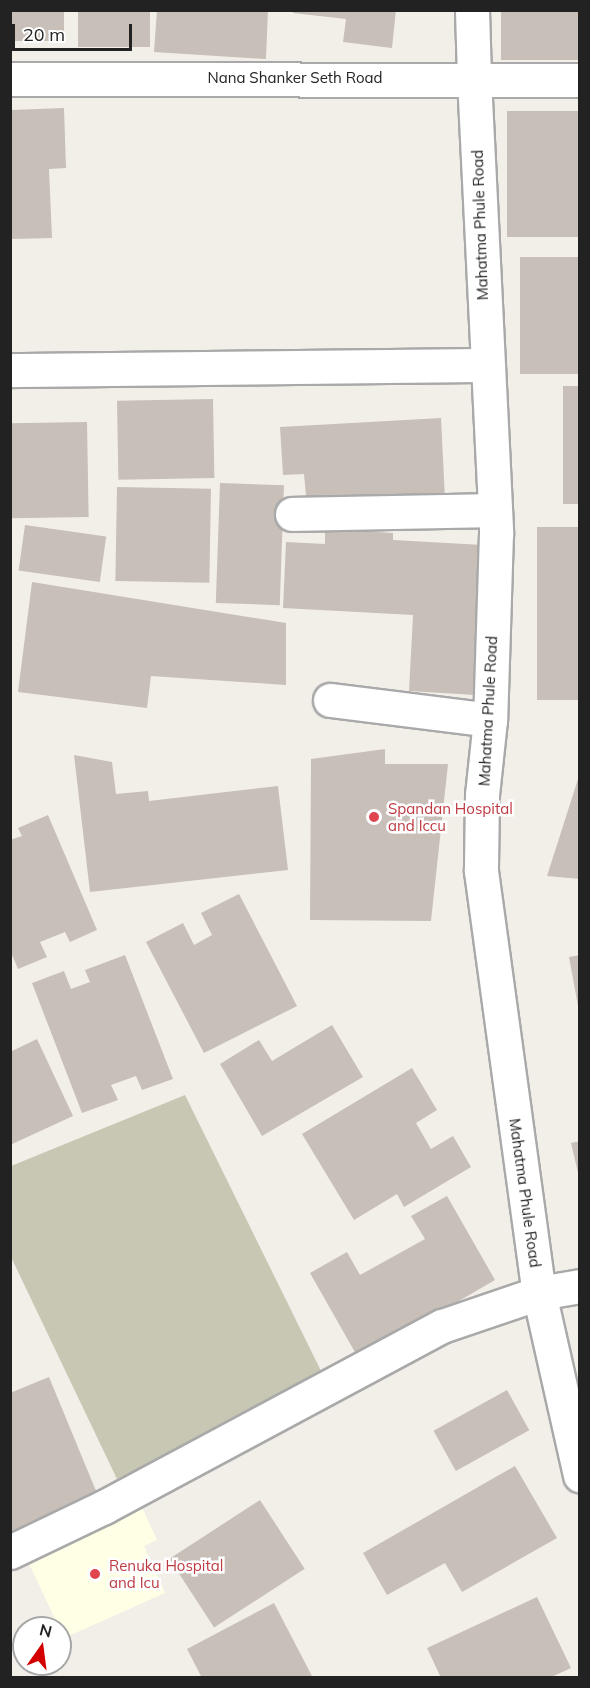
<!DOCTYPE html>
<html>
<head>
<meta charset="utf-8">
<style>
  body { margin:0 }
  #map { position:relative; width:590px; height:1688px; overflow:hidden; background:#f2efe9; font-family:Mulish,sans-serif }
  div>[style] { position:absolute }
  .education>* { inset:0; background:#ffffe5 }
  .construction>* { inset:0; background:#c7c7b4 }
  .building>* { inset:0; background:#c7bfb8; transform-origin:0 0 }
  .roads { filter:drop-shadow(2px 0 #a9a9a9) drop-shadow(-2px 0 #a9a9a9) drop-shadow(0 2px #a9a9a9) drop-shadow(0 -2px #a9a9a9) }
  .minor>* { height:33px; margin:-16.5px; padding:0 16.5px; transform-origin:16.5px; border-radius:16.5px; background:#fff }
  .tertiary>* { height:33px; margin:-16.5px; padding:0 16.5px; transform-origin:16.5px; border-radius:16.5px; background:#fff }
  .dots>* { width:16px; height:16px; translate:-50% -50%; box-sizing:border-box; border:3px solid #fff; border-radius:50% }
  span { translate:-50% -50%; white-space:nowrap; text-align:center; line-height:1.15; -webkit-text-stroke:5px #fff; paint-order:stroke }
  .street-label { font-size:15px; color:#222 }
  .health-label { font-size:15px; color:#be3a42 }
  .left { translate:0 -50%; text-align:left }
  .frame { position:absolute; inset:0; border:12px solid #222; pointer-events:none }
  .north { position:absolute; left:12px; top:1616px; width:60px; height:60px; box-sizing:border-box; background:#fff; border:2px solid #a7a7a7; border-radius:50%; rotate:14deg; font-size:16px; font-weight:700; line-height:24px; text-align:center; color:#222 }
  .north::after { content:''; display:block; margin:auto; width:21px; height:27px; background:#d40000; clip-path:polygon(50% 0,100% 100%,50% 72%,0 100%) }
  .scale { position:absolute; left:12px; top:24px; width:120px; height:27px; box-sizing:border-box; border:3px solid #222; border-top:0; padding-left:8px; font-size:18px; line-height:21px; white-space:nowrap; color:#222; -webkit-text-stroke:4px #fff; paint-order:stroke }
</style>
</head>
<body>
<div id="map">
  <div class="education">
    <i style="clip-path:polygon(140px 1503px,157px 1540px,144px 1546px,165px 1593px,64px 1638px,25px 1555px)"></i>
  </div>
  <div class="construction">
    <i style="clip-path:polygon(185px 1095px,325px 1379px,117px 1479px,11px 1257px,11px 1166px)"></i>
  </div>
  <div class="building">
    <i style="left:10px;top:10px;width:54px;height:31px"></i>
    <i style="left:78px;top:10px;width:72px;height:37px"></i>
    <i style="clip-path:polygon(157px 10px,268px 10px,266px 59px,154px 52px)"></i>
    <i style="clip-path:polygon(294px 10px,396px 10px,392px 48px,343px 42px,346px 19px,293px 13px)"></i>
    <i style="left:501px;top:10px;width:79px;height:50px"></i>
    <i style="clip-path:polygon(64px 108px,66px 168px,49px 169px,52px 238px,10px 239px,10px 110px)"></i>
    <i style="left:507px;top:111px;width:73px;height:126px"></i>
    <i style="left:580px;top:257px;width:117px;height:60px;rotate:90deg"></i>
    <i style="left:563px;top:386px;width:17px;height:118px"></i>
    <i style="left:213px;top:399px;width:79px;height:96px;rotate:89deg"></i>
    <i style="clip-path:polygon(441px 418px,445px 499px,307px 507px,304px 474px,283px 475px,280px 427px)"></i>
    <i style="left:87px;top:422px;width:95px;height:77px;rotate:89deg"></i>
    <i style="left:220px;top:483px;width:64px;height:120px;rotate:2deg"></i>
    <i style="left:117px;top:487px;width:94px;height:94px;rotate:1deg"></i>
    <i style="left:25px;top:525px;width:82px;height:46px;rotate:8deg"></i>
    <i style="left:537px;top:527px;width:43px;height:173px"></i>
    <i style="clip-path:polygon(325px 529px,393px 533px,393px 540px,483px 545px,475px 695px,409px 691px,413px 615px,283px 608px,286px 542px,325px 544px)"></i>
    <i style="clip-path:polygon(32px 582px,286px 623px,286px 685px,151px 676px,147px 708px,18px 692px)"></i>
    <i style="clip-path:polygon(385px 749px,385px 764px,448px 764px,431px 921px,310px 920px,311px 759px)"></i>
    <i style="clip-path:polygon(74px 755px,112px 762px,116px 794px,148px 791px,149px 801px,278px 786px,288px 870px,90px 892px)"></i>
    <i style="clip-path:polygon(579px 776px,580px 879px,547px 876px)"></i>
    <i style="clip-path:polygon(48px 815px,97px 930px,70px 942px,65px 932px,40px 942px,47px 957px,18px 969px,10px 950px,10px 840px,22px 836px,18px 828px)"></i>
    <i style="clip-path:polygon(239px 894px,297px 1006px,204px 1053px,146px 942px,183px 923px,194px 945px,212px 935px,201px 913px)"></i>
    <i style="clip-path:polygon(125px 955px,173px 1079px,142px 1090px,136px 1076px,111px 1085px,118px 1100px,82px 1113px,32px 983px,64px 971px,71px 989px,90px 982px,85px 970px)"></i>
    <i style="clip-path:polygon(580px 955px,580px 1006px,578px 1006px,569px 957px)"></i>
    <i style="clip-path:polygon(332px 1025px,363px 1077px,262px 1136px,220px 1064px,259px 1040px,272px 1061px)"></i>
    <i style="clip-path:polygon(37px 1039px,73px 1116px,10px 1145px,10px 1052px)"></i>
    <i style="clip-path:polygon(412px 1068px,437px 1110px,416px 1123px,431px 1149px,453px 1136px,471px 1167px,404px 1207px,397px 1194px,354px 1220px,302px 1134px)"></i>
    <i style="clip-path:polygon(580px 1141px,580px 1177px,579px 1177px,571px 1143px)"></i>
    <i style="clip-path:polygon(447px 1196px,495px 1280px,452px 1305px,456px 1311px,393px 1347px,387px 1336px,356px 1354px,310px 1273px,347px 1252px,360px 1275px,425px 1239px,411px 1216px)"></i>
    <i style="clip-path:polygon(49px 1377px,101px 1503px,10px 1537px,10px 1393px)"></i>
    <i style="left:507px;top:1390px;width:46px;height:84px;rotate:61deg"></i>
    <i style="clip-path:polygon(515px 1466px,557px 1538px,462px 1592px,445px 1563px,387px 1595px,363px 1553px)"></i>
    <i style="left:260px;top:1500px;width:82px;height:108px;rotate:57deg"></i>
    <i style="clip-path:polygon(537px 1597px,571px 1668px,549px 1678px,441px 1678px,427px 1648px)"></i>
    <i style="clip-path:polygon(274px 1603px,313px 1678px,202px 1678px,187px 1649px)"></i>
  </div>
  <div class="roads">
    <div class="minor">
      <i style="left:474px;top:78px;width:456px;rotate:87.2deg"></i>
      <i style="left:496px;top:533px;width:187px;rotate:91.8deg"></i>
      <i style="left:490px;top:720px;width:75px;rotate:96.1deg"></i>
      <i style="left:482px;top:795px;width:76px;rotate:90.8deg"></i>
      <i style="left:481px;top:871px;width:426px;rotate:82.2deg"></i>
      <i style="left:539px;top:1293px;width:187px;rotate:77.3deg"></i>
      <i style="left:10px;top:370px;width:476px;rotate:-0.6deg"></i>
      <i style="left:292px;top:514px;width:202px;rotate:-1.1deg"></i>
      <i style="left:330px;top:700px;width:161px;rotate:7.1deg"></i>
      <i style="left:10px;top:1552px;width:104px;rotate:-25.6deg"></i>
      <i style="left:104px;top:1507px;width:383px;rotate:-28.2deg"></i>
      <i style="left:442px;top:1326px;width:102px;rotate:-18.8deg"></i>
      <i style="left:539px;top:1293px;width:42px;rotate:-9.7deg"></i>
    </div>
    <div class="tertiary">
      <i style="left:472px;top:10px;width:68px;rotate:88.3deg"></i>
      <i style="left:10px;top:79px;width:570px;rotate:0.1deg"></i>
    </div>
  </div>
  <div class="dots">
    <i style="left:374px;top:817px;background:#e0444e"></i>
    <i style="left:95px;top:1574px;background:#e0444e"></i>
  </div>
  <div class="street-label">
    <span style="left:295px;top:78px">Nana Shanker Seth Road</span>
    <span style="left:480px;top:225px;rotate:-92deg">Mahatma Phule Road</span>
    <span style="left:488px;top:711px;rotate:-87deg">Mahatma Phule Road</span>
    <span style="left:525px;top:1193px;rotate:82deg">Mahatma Phule Road</span>
  </div>
  <div class="health-label">
    <span class="left" style="left:388px;top:817px">Spandan Hospital<br>and Iccu</span>
    <span class="left" style="left:109px;top:1574px">Renuka Hospital<br>and Icu</span>
  </div>
  <div class="frame"></div>
  <div class="north">N</div>
  <div class="scale">20 m</div>
</div>
</body>
</html>
